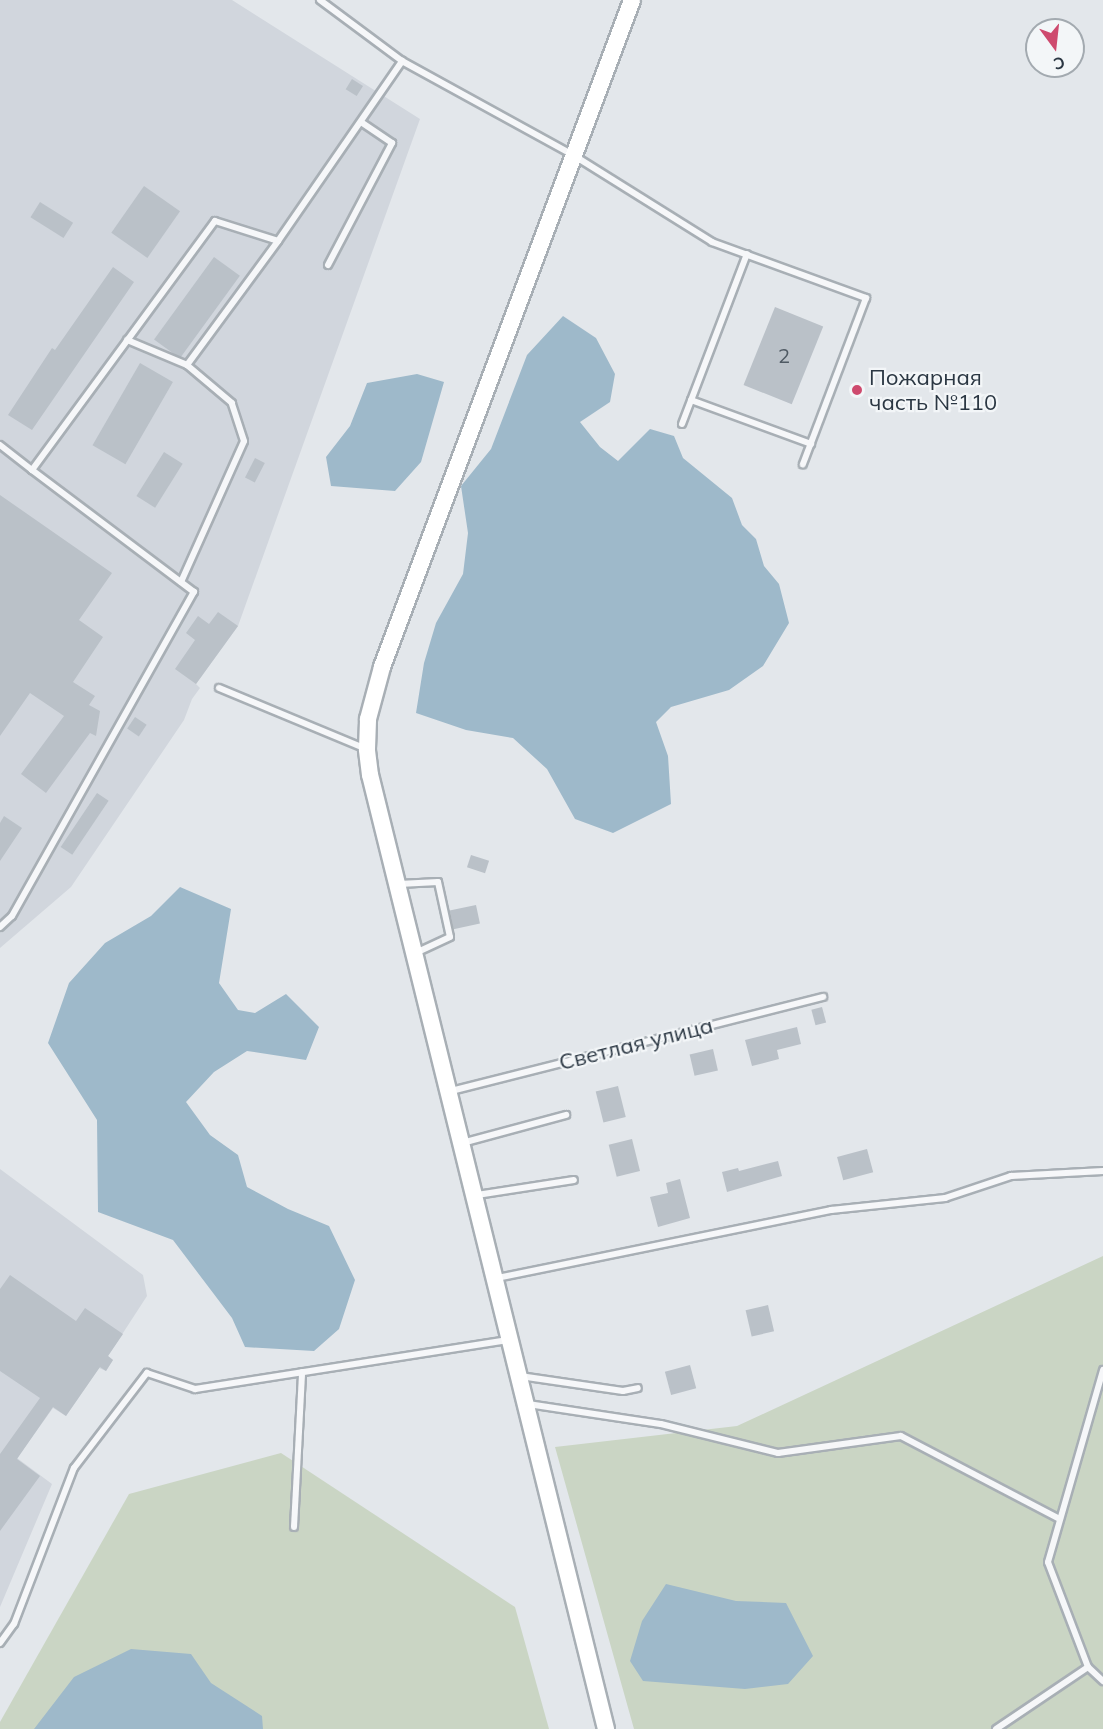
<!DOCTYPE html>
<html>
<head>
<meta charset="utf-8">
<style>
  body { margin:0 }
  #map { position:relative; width:1103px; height:1729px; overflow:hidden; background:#e3e7eb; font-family:Mulish,sans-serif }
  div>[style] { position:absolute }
  .built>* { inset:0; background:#d1d6dd }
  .green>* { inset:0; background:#cad5c4 }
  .water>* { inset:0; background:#9eb9ca }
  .building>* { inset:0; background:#bac1c8; transform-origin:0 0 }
  .roads { filter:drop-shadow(2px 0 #a8afb5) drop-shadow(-2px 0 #a8afb5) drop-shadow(0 2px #a8afb5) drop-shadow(0 -2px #a8afb5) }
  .service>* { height:6px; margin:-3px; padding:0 3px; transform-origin:3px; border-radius:3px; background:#f6f7f9 }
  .secondary>* { height:16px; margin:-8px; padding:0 8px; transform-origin:8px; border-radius:8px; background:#fff }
  .dots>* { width:16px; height:16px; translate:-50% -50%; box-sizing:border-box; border:3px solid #f3f6f8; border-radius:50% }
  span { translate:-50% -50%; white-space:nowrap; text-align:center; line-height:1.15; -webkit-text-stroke:4.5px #f3f6f8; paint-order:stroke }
  .number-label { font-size:20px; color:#4f5a64 }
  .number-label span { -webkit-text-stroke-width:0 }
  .poi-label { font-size:22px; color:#2b3743 }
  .left { translate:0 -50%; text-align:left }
  .street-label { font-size:22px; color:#2b3743 }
  .north { position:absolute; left:1025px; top:18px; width:60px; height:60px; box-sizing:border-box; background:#f3f6f8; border:2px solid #a3aab0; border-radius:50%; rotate:165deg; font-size:16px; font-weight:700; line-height:24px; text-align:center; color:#2b3743 }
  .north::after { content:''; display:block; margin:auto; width:21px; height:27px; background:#ce4a6e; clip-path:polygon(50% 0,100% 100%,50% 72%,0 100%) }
</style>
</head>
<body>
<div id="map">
  <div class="built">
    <i style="clip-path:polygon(0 0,232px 0,420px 119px,238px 626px,196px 684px,200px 688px,192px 699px,184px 720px,71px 887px,0 948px)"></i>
    <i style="clip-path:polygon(0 1169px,143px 1275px,147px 1296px,108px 1356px,113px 1360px,106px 1371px,99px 1368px,66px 1416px,53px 1408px,17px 1458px,52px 1484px,0 1607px)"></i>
  </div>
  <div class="green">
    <i style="clip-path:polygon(1103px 1256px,1103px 1729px,634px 1729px,555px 1447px,737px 1426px)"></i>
    <i style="clip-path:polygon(281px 1453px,515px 1607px,549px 1729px,0 1729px,0 1722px,129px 1494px)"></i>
  </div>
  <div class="water">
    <i style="clip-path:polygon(563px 316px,596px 338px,615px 374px,610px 402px,580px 422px,600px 447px,618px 461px,650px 429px,674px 436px,683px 458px,732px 498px,742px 525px,756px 539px,764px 566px,779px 584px,789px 623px,763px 666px,729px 690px,671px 707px,656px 722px,668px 756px,671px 804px,613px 833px,575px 819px,547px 769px,513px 738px,466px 730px,416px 713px,424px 663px,436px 623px,463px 574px,468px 533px,461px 486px,491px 449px,527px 355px)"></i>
    <i style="clip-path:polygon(417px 374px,444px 382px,421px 462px,395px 491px,331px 486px,326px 457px,350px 426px,367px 383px)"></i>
    <i style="clip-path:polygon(180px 887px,231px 909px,219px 983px,238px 1010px,255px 1013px,286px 994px,319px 1027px,306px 1060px,247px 1051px,214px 1072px,186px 1102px,210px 1135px,238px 1155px,247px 1187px,288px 1209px,329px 1226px,355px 1280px,339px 1329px,314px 1351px,245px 1347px,232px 1318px,173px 1240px,98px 1212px,97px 1120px,48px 1043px,69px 983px,105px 943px,151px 916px)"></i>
    <i style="clip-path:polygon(666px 1584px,736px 1601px,786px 1603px,813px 1656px,788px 1684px,745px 1689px,643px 1681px,630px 1661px,642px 1621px)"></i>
    <i style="clip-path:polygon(131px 1649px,191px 1654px,211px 1683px,262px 1716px,263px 1729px,34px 1729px,74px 1677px)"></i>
  </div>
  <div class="building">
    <i style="left:352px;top:79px;width:13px;height:12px;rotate:32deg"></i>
    <i style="left:144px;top:186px;width:44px;height:57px;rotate:35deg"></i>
    <i style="left:40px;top:202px;width:39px;height:18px;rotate:32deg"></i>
    <i style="left:214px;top:257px;width:32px;height:102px;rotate:36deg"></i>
    <i style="clip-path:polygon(113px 267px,134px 282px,32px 430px,8px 415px,52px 348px,55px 350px)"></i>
    <i style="left:775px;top:307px;width:52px;height:84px;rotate:22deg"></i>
    <i style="left:140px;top:363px;width:38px;height:95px;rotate:30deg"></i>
    <i style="left:164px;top:452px;width:22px;height:52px;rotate:32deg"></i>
    <i style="left:255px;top:458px;width:11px;height:22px;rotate:27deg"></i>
    <i style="clip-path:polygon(0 495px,112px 573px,79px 620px,103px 637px,73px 682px,95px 696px,89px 705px,100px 711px,96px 736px,90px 733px,46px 793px,21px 774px,64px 716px,30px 693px,0 736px)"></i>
    <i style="clip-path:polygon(218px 612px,238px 626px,196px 684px,175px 669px,195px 640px,186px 633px,198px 616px,209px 624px)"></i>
    <i style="left:135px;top:717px;width:14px;height:14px;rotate:34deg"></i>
    <i style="left:97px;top:793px;width:14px;height:65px;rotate:34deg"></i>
    <i style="clip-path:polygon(4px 816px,22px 828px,0 861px,0 823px)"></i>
    <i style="left:471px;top:855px;width:19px;height:13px;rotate:18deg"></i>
    <i style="left:476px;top:905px;width:19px;height:27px;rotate:78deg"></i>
    <i style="left:822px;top:1007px;width:16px;height:11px;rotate:75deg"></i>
    <i style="clip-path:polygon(797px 1027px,801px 1044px,777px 1050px,779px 1059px,752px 1066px,745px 1040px)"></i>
    <i style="left:713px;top:1049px;width:22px;height:24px;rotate:77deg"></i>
    <i style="left:618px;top:1086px;width:32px;height:23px;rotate:76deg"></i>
    <i style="left:632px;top:1139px;width:33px;height:24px;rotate:76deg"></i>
    <i style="left:867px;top:1149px;width:24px;height:31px;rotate:75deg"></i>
    <i style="clip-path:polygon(778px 1161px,782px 1176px,727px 1192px,722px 1172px,738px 1168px,739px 1171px)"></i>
    <i style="clip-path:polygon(680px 1179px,690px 1218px,658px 1227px,650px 1197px,668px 1193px,666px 1183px)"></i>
    <i style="clip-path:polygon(10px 1275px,76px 1321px,85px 1308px,123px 1334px,108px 1356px,113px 1360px,106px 1371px,100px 1367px,66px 1416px,53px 1407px,17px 1459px,40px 1476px,0 1531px,0 1454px,40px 1398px,0 1371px,0 1289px)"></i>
    <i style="left:768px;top:1305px;width:27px;height:23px;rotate:77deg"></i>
    <i style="left:690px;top:1365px;width:24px;height:26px;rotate:75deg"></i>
  </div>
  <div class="roads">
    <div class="service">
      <i style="left:320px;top:0;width:102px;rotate:36.6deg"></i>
      <i style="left:402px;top:61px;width:195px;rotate:28.8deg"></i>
      <i style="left:573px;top:155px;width:164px;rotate:32deg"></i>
      <i style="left:712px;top:242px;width:164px;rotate:20deg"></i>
      <i style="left:866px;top:298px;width:178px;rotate:110.8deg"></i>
      <i style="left:328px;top:265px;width:138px;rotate:-62.3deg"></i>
      <i style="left:392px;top:143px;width:37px;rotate:-146deg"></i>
      <i style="left:127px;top:340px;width:65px;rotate:22.6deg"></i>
      <i style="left:691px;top:400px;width:128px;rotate:20.1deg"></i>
      <i style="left:682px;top:424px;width:182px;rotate:-69.1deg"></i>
      <i style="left:0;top:445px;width:41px;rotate:38deg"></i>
      <i style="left:32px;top:470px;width:309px;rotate:-53.7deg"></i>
      <i style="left:215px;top:221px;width:66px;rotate:17.6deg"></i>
      <i style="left:278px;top:241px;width:219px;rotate:-55.4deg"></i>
      <i style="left:181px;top:582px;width:154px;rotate:-65.9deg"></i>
      <i style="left:244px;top:441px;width:40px;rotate:-108deg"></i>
      <i style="left:232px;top:403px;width:59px;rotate:-139.8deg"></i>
      <i style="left:187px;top:365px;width:154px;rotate:-53.7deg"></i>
      <i style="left:219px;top:688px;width:159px;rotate:22.5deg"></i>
      <i style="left:399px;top:884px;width:39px;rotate:-3deg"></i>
      <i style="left:438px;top:882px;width:56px;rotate:77.7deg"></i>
      <i style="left:450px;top:937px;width:38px;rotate:155deg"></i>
      <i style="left:0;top:927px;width:16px;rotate:-43deg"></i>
      <i style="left:12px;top:916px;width:372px;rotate:-60.7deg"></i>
      <i style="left:194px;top:592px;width:203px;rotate:-143deg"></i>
      <i style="left:451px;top:1091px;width:384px;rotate:-14.2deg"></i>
      <i style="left:462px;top:1143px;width:108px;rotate:-15.1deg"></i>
      <i style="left:477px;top:1195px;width:98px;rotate:-8.8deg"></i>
      <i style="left:497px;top:1278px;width:341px;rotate:-11.5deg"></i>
      <i style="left:831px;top:1210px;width:115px;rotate:-6deg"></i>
      <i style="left:945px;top:1198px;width:70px;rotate:-18.4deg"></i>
      <i style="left:1011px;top:1176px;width:92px;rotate:-3.1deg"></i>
      <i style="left:520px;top:1376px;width:104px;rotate:8.3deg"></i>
      <i style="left:623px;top:1391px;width:15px;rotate:-11deg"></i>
      <i style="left:528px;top:1404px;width:134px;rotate:8.6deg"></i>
      <i style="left:661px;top:1424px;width:121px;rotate:13.9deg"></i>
      <i style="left:778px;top:1453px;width:124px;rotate:-7.9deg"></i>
      <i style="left:901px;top:1436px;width:179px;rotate:27.6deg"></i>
      <i style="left:294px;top:1527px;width:155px;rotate:-87deg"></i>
      <i style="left:0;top:1643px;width:24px;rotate:-54deg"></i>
      <i style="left:14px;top:1624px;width:167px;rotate:-69deg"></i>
      <i style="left:74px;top:1468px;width:120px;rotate:-52.5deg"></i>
      <i style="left:147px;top:1373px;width:51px;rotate:18.4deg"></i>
      <i style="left:195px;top:1389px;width:317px;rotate:-8.9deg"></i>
      <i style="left:1088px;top:1667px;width:21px;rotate:43deg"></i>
      <i style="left:996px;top:1729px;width:111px;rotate:-34deg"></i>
      <i style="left:1088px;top:1667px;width:112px;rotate:-110.9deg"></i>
      <i style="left:1048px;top:1562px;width:200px;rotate:-74deg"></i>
    </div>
    <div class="secondary">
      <i style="left:606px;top:1729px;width:983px;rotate:-103.89deg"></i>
      <i style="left:370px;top:775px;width:26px;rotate:-97deg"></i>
      <i style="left:367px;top:749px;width:30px;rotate:-88deg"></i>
      <i style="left:368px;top:719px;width:54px;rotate:-74.9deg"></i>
      <i style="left:382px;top:667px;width:712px;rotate:-69.45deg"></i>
    </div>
  </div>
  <div class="dots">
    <i style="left:857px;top:390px;background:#ce4a6e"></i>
  </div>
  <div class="number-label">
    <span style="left:784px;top:355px">2</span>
  </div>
  <div class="poi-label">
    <span class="left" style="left:869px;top:390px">Пожарная<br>часть №110</span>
  </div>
  <div class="street-label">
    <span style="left:636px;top:1044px;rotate:-14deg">Светлая улица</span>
  </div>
  <div class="north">С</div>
</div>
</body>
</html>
